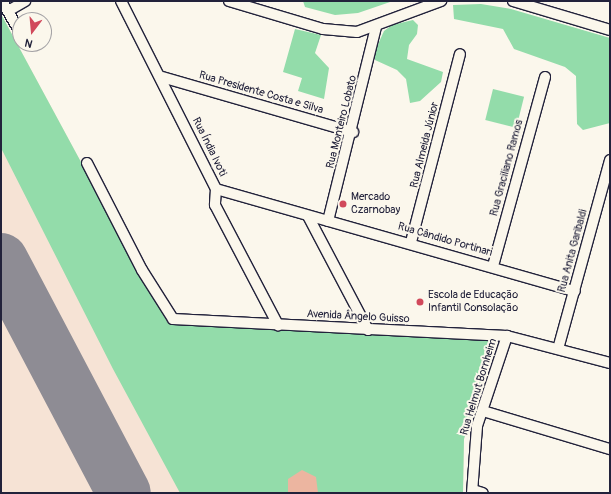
<!DOCTYPE html>
<html>
<head>
<meta charset="utf-8">
<style>
  body { margin:0 }
  #map { position:relative; width:611px; height:494px; overflow:hidden; background:#fbf7ec; font-family:Pangolin,sans-serif }
  div>[style] { position:absolute }
  .built>* { inset:0; background:#f6e3d5 }
  .green>* { inset:0; background:#93dcaa; transform-origin:0 0 }
  .taxiway>* { height:21px; margin:-10.5px; padding:0 10.5px; transform-origin:10.5px; border-radius:10.5px; background:#8e8c94 }
  .runway>* { height:54px; margin:-27px; padding:0 27px; transform-origin:27px; border-radius:27px; background:#8e8c94 }
  .building>* { inset:0; background:#ecb5a0 }
  .roads { filter:drop-shadow(1px 0 #22223b) drop-shadow(-1px 0 #22223b) drop-shadow(0 1px #22223b) drop-shadow(0 -1px #22223b) }
  .street>* { height:10px; margin:-5px; padding:0 5px; transform-origin:5px; border-radius:5px; background:#fbf7ec }
  .dots>* { width:11px; height:11px; translate:-50% -50%; box-sizing:border-box; border:2px solid #fbf7ec; border-radius:50% }
  span { translate:-50% -50%; white-space:nowrap; text-align:center; line-height:1.15; -webkit-text-stroke:4px #fbf7ec; paint-order:stroke }
  .street-label { font-size:11px; color:#22223b }
  .poi-label { font-size:11px; color:#22223b }
  .left { translate:0 -50%; text-align:left }
  .frame { position:absolute; inset:0; border:2px solid #22223b; pointer-events:none }
  .north { position:absolute; left:12px; top:12px; width:40px; height:40px; box-sizing:border-box; background:#fbf7ec; border:1px solid #a4a2a5; border-radius:50%; rotate:196deg; font-size:11px; font-weight:700; line-height:16px; text-align:center; color:#22223b }
  .north::after { content:''; display:block; margin:auto; width:14px; height:18px; background:#d1495b; clip-path:polygon(50% 0,100% 100%,50% 72%,0 100%) }
</style>
</head>
<body>
<div id="map">
  <div class="built">
    <i style="clip-path:polygon(1px 14px,168px 323px,494px 340px,464px 439px,463px 493px,1px 493px)"></i>
  </div>
  <div class="green">
    <i style="clip-path:polygon(303px 1px,393px 1px,358px 13px,335px 15px,305px 7px)"></i>
    <i style="clip-path:polygon(481px 4px,511px 9px,610px 38px,610px 123px,583px 130px,577px 124px,576px 76px,565px 67px,514px 49px,503px 29px,454px 19px,453px 5px)"></i>
    <i style="clip-path:polygon(1px 14px,168px 323px,494px 340px,464px 439px,463px 493px,180px 493px,113px 369px,1px 148px)"></i>
    <i style="clip-path:polygon(413px 20px,418px 25px,417px 34px,409px 45px,407px 59px,443px 72px,441px 82px,420px 101px,410px 103px,406px 79px,397px 70px,375px 60px,375px 51px,384px 31px,392px 25px)"></i>
    <i style="clip-path:polygon(295px 29px,321px 35px,315px 53px,329px 68px,324px 99px,298px 91px,302px 78px,283px 72px)"></i>
    <i style="left:493px;top:89px;width:32px;height:32px;rotate:14deg"></i>
  </div>
  <div class="taxiway">
    <i style="left:1px;top:276px;width:19px;rotate:36deg"></i>
  </div>
  <div class="runway">
    <i style="left:1px;top:260px;width:263px;rotate:62.2deg"></i>
  </div>
  <div class="building">
    <i style="clip-path:polygon(302px 470px,316px 477px,318px 493px,288px 493px,288px 479px)"></i>
  </div>
  <div class="roads">
    <div class="street">
      <i style="left:2px;top:1px;width:36px;rotate:60deg"></i>
      <i style="left:121px;top:1px;width:211px;rotate:63.2deg"></i>
      <i style="left:216px;top:189px;width:16px;rotate:94deg"></i>
      <i style="left:215px;top:205px;width:136px;rotate:62.3deg"></i>
      <i style="left:229px;top:1px;width:98px;rotate:16.6deg"></i>
      <i style="left:323px;top:29px;width:34px;rotate:5deg"></i>
      <i style="left:357px;top:32px;width:90px;rotate:-20.3deg"></i>
      <i style="left:513px;top:1px;width:101px;rotate:16.6deg"></i>
      <i style="left:8px;top:11px;width:20px;rotate:-30deg"></i>
      <i style="left:162px;top:77px;width:199px;rotate:16.1deg"></i>
      <i style="left:87px;top:163px;width:120px;rotate:62.8deg"></i>
      <i style="left:142px;top:270px;width:58px;rotate:57.7deg"></i>
      <i style="left:173px;top:319px;width:334px;rotate:2.9deg"></i>
      <i style="left:507px;top:336px;width:106px;rotate:14.7deg"></i>
      <i style="left:216px;top:189px;width:373px;rotate:15.9deg"></i>
      <i style="left:308px;top:216px;width:129px;rotate:62.2deg"></i>
      <i style="left:328px;top:221px;width:200px;rotate:-76.1deg"></i>
      <i style="left:411px;top:242px;width:194px;rotate:-75.4deg"></i>
      <i style="left:493px;top:266px;width:196px;rotate:-74.6deg"></i>
      <i style="left:558px;top:349px;width:196px;rotate:-74.6deg"></i>
      <i style="left:483px;top:411px;width:133px;rotate:16.7deg"></i>
      <i style="left:473px;top:490px;width:10px;rotate:17deg"></i>
      <i style="left:472px;top:493px;width:67px;rotate:-85.7deg"></i>
      <i style="left:477px;top:426px;width:95px;rotate:-71.6deg"></i>
    </div>
  </div>
  <div class="dots">
    <i style="left:343px;top:204px;background:#d1495b"></i>
    <i style="left:420px;top:302px;background:#d1495b"></i>
  </div>
  <div class="street-label">
    <span style="left:261px;top:93px;rotate:16deg">Rua Presidente Costa e Silva</span>
    <span style="left:342px;top:122px;rotate:-76deg">Rua Monteiro Lobato</span>
    <span style="left:425px;top:145px;rotate:-76deg">Rua Almeida Júnior</span>
    <span style="left:209px;top:147px;rotate:64deg">Rua Índia Ivoti</span>
    <span style="left:507px;top:168px;rotate:-75deg">Rua Graciliano Ramos</span>
    <span style="left:445px;top:240px;rotate:16deg">Rua Cândido Portinari</span>
    <span style="left:573px;top:251px;rotate:-75deg">Rua Anita Garibaldi</span>
    <span style="left:358px;top:317px;rotate:3deg">Avenida Ângelo Guisso</span>
    <span style="left:479px;top:387px;rotate:-73deg">Rua Helmut Bornheim</span>
  </div>
  <div class="poi-label">
    <span class="left" style="left:351px;top:204px">Mercado<br>Czarnobay</span>
    <span class="left" style="left:428px;top:302px">Escola de Educação<br>Infantil Consolação</span>
  </div>
  <div class="frame"></div>
  <div class="north">N</div>
</div>
</body>
</html>
